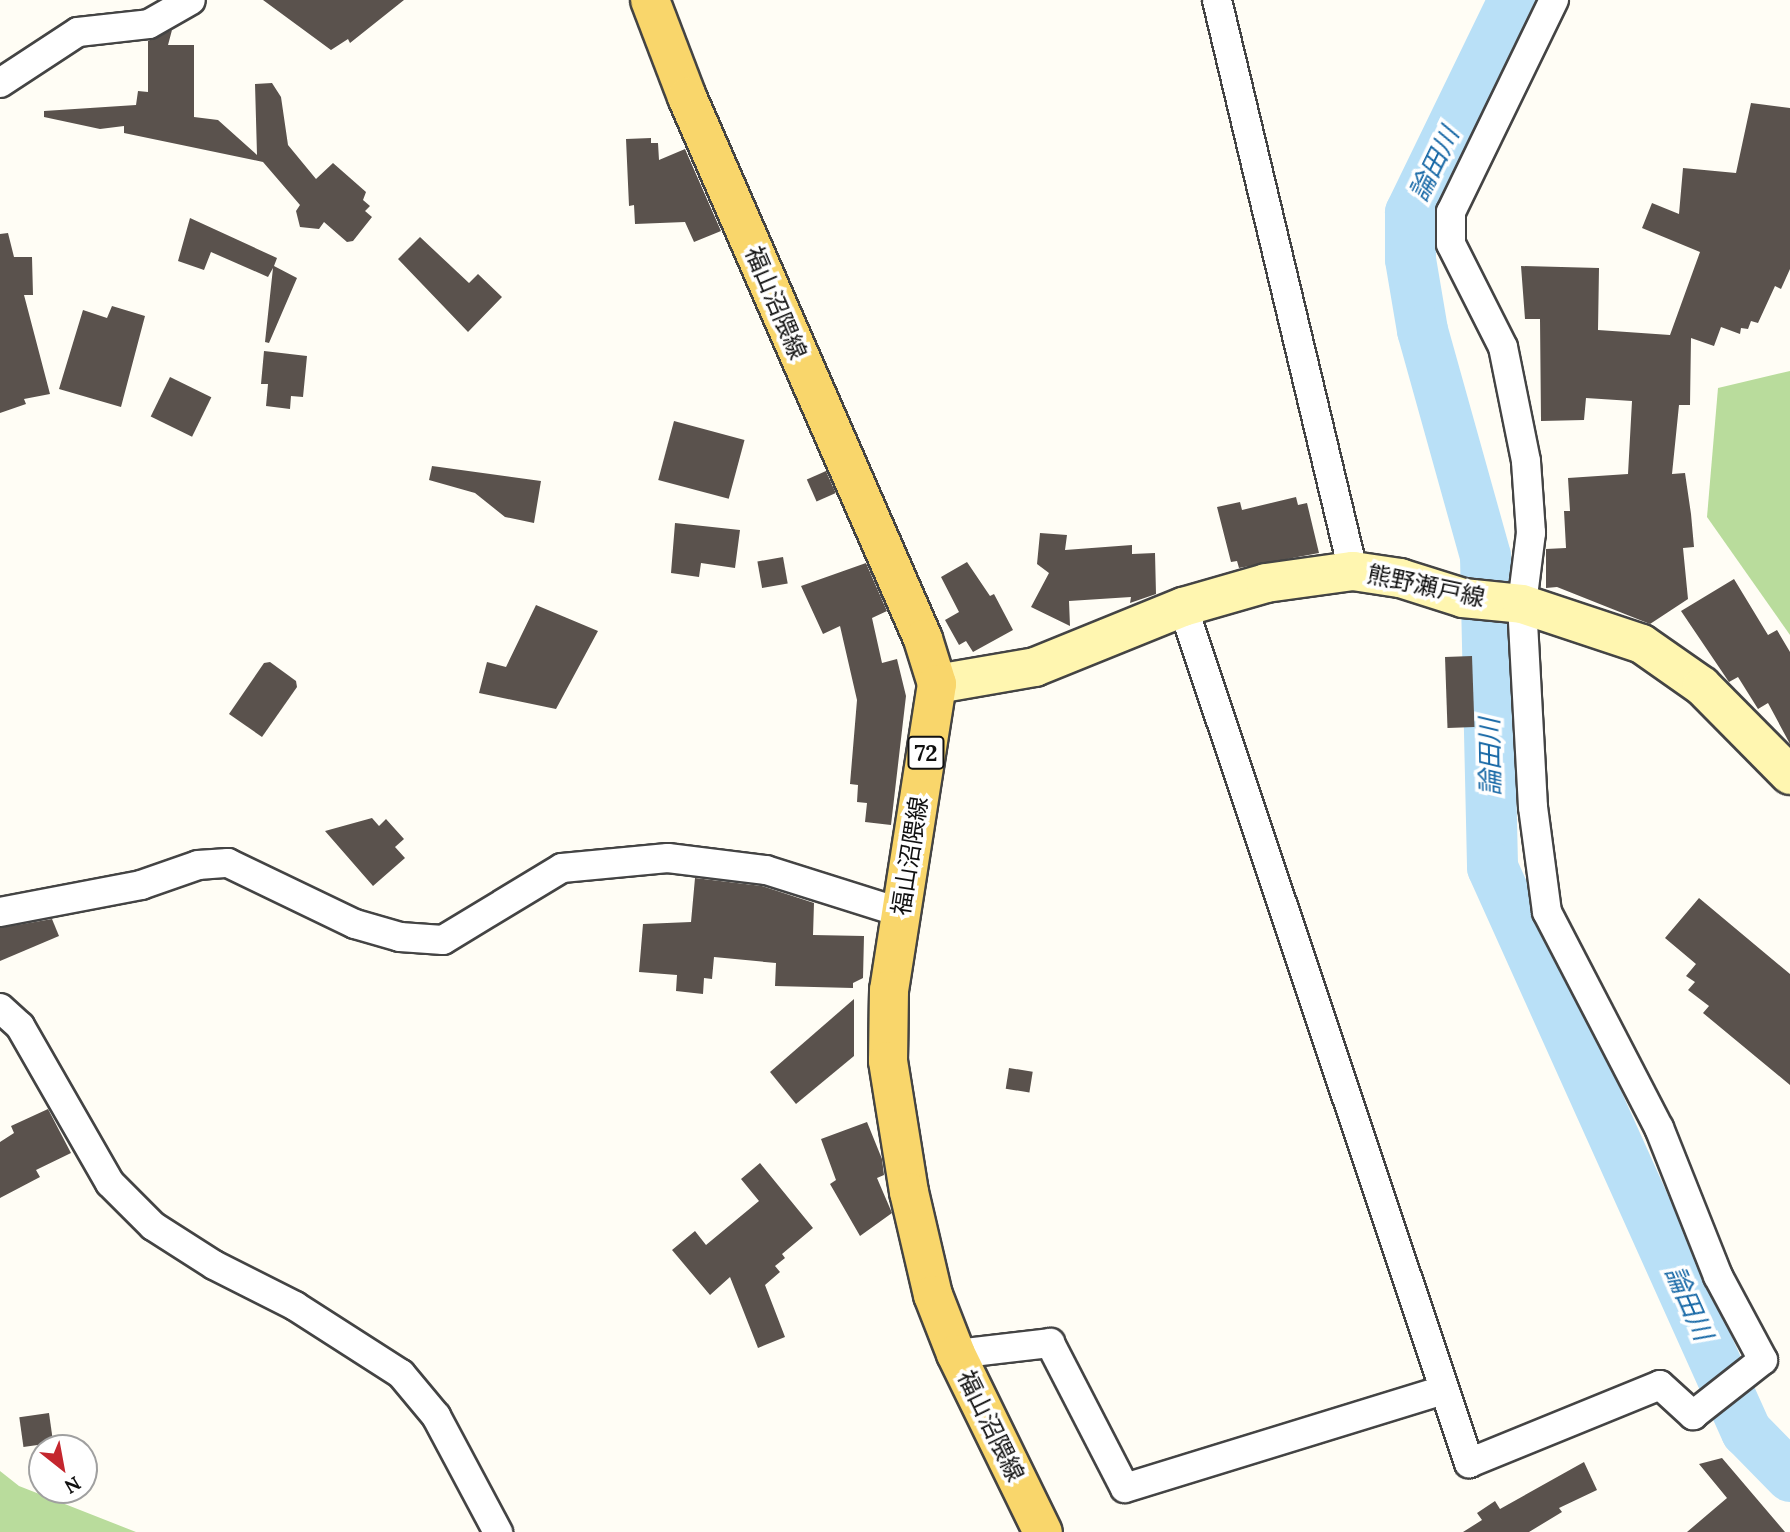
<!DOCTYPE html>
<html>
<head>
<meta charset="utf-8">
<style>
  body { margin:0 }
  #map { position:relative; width:1790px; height:1532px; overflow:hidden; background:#fffdf5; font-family:Lora,"Noto Sans JP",serif }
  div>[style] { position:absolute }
  .forest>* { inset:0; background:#b9dc9c }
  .river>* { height:51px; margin:-25.5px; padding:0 25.5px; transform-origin:25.5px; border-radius:25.5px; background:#b9e0f7 }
  .building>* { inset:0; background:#5a524d; transform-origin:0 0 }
  .roads { filter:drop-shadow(2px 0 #444) drop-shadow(-2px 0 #444) drop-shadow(0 2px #444) drop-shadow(0 -2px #444) }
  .minor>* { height:28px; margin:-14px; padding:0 14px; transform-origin:14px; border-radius:14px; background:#fff }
  .secondary>* { height:38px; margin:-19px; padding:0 19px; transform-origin:19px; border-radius:19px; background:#fff6b0 }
  .primary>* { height:38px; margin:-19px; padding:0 19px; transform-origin:19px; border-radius:19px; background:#f9d66b }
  span { translate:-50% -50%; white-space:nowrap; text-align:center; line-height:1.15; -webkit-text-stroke:7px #fff; paint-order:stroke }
  .shield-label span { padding:2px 5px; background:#fff; border:2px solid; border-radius:5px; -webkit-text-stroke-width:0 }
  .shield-label { font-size:23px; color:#111; font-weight:700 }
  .street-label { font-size:24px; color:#111 }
  .water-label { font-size:26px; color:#1768a6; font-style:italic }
  .north { position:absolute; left:28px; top:1434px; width:70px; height:70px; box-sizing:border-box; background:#fff; border:2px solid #a0a0a0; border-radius:50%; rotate:149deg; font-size:19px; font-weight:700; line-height:28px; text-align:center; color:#111 }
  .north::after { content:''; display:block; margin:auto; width:24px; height:32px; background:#c4262e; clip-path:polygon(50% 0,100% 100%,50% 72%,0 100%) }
</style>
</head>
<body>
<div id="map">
  <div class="forest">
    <i style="clip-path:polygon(1790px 371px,1790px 635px,1707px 517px,1718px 388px)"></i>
    <i style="clip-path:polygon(0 1471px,19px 1486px,136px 1532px,0 1532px)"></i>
  </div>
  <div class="river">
    <i style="left:1513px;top:0;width:236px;rotate:115.9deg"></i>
    <i style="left:1410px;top:212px;width:47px;rotate:90deg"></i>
    <i style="left:1410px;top:259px;width:72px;rotate:80.4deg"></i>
    <i style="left:1422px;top:330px;width:235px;rotate:74.4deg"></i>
    <i style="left:1485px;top:556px;width:311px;rotate:88.7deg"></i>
    <i style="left:1492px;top:867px;width:619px;rotate:65.76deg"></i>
    <i style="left:1746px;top:1431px;width:63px;rotate:45.6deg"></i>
  </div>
  <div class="building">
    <i style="clip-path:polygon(263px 0,404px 0,350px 43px,348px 39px,331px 50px)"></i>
    <i style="clip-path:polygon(172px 30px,168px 45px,194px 45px,194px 117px,218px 120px,257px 155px,255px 84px,272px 83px,281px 97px,288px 145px,316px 179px,333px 163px,366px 192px,363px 200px,370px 206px,365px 211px,372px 217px,353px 241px,347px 242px,324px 222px,319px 229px,300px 227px,296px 211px,300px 205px,263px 162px,124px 133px,124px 126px,100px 129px,44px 117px,44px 111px,136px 105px,138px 91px,148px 92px,148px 41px)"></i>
    <i style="clip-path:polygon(1751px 103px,1790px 108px,1790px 269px,1781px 289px,1775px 286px,1758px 323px,1751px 321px,1748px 329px,1741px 328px,1740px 334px,1721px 327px,1714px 346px,1691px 338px,1690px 405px,1679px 405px,1672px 474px,1685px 473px,1691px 514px,1694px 547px,1683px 548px,1688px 599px,1650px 624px,1557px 587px,1546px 588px,1546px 549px,1566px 548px,1564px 511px,1570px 511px,1568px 478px,1628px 474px,1632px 401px,1586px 398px,1584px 420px,1541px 421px,1540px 319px,1525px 319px,1521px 266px,1599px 268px,1598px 330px,1670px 335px,1700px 252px,1642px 228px,1652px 203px,1679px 214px,1683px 168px,1736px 173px)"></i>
    <i style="clip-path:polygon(651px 138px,651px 143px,658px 143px,659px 160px,685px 149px,721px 231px,694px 242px,685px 222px,635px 224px,634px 205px,629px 206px,626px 139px)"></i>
    <i style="clip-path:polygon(190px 218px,277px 258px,274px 266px,297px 278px,269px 343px,265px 342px,273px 268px,268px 277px,211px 252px,204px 270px,178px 261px)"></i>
    <i style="clip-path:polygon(8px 233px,14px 257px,32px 257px,33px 295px,24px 295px,50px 394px,24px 399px,26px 404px,0 413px,0 234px)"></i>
    <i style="clip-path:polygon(420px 237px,469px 283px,478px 274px,502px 297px,468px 332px,398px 259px)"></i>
    <i style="clip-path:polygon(112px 306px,145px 316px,121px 407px,59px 389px,83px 310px,107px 318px)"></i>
    <i style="clip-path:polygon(264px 351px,307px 356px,303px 397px,291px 396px,290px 409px,266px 406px,268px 384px,261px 384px)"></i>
    <i style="left:170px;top:377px;width:46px;height:44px;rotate:26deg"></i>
    <i style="left:674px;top:421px;width:73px;height:61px;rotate:15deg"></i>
    <i style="clip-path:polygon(432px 466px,541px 481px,534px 523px,505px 517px,475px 493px,429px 480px)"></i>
    <i style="left:826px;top:471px;width:24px;height:21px;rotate:66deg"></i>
    <i style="clip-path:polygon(1296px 497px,1298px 505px,1307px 503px,1319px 553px,1239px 568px,1237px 561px,1231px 562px,1217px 507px,1240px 502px,1242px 510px)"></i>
    <i style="clip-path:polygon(675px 523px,740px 530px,735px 568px,701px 563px,699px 577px,671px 573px)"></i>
    <i style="clip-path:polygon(1040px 533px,1067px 535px,1065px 550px,1132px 545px,1132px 554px,1155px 553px,1156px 594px,1130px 603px,1131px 597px,1069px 601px,1070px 626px,1031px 607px,1049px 573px,1037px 564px)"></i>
    <i style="left:783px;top:557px;width:27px;height:26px;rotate:80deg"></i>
    <i style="clip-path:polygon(967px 562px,990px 596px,994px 594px,1013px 630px,973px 652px,966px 641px,959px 645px,945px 620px,959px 612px,941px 577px)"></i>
    <i style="clip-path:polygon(866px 563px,887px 611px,872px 618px,882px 663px,897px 659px,906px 696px,891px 825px,865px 822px,867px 803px,857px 802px,858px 785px,850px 784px,857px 700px,840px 626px,823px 634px,801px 586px)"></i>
    <i style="clip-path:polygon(1734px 579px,1768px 635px,1777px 630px,1790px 652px,1790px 744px,1768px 703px,1758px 709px,1738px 677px,1729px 682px,1681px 611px)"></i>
    <i style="clip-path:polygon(536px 605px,598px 631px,556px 709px,479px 693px,487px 662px,506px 667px)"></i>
    <i style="left:1472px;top:656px;width:71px;height:27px;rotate:88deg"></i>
    <i style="clip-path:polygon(270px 662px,296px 681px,297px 687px,262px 737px,229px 714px,264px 663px)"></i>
    <i style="clip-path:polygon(372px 818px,379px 826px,386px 819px,404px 839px,395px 847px,405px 858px,373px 886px,325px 831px)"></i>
    <i style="clip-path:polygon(695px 878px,762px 886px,814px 903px,813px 935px,864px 936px,863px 978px,853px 983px,853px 988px,775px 986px,776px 963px,714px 957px,712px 979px,704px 978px,703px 994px,676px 991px,677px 975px,639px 972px,643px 924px,691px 922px)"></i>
    <i style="clip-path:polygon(1699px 898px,1790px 974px,1790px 1085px,1703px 1013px,1709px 1006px,1688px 990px,1695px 982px,1686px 976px,1696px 964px,1665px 938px)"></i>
    <i style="clip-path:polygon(52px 919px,59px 936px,0 961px,0 928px)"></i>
    <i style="clip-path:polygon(854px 999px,854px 1056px,796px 1104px,770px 1072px)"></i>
    <i style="left:1009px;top:1068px;width:24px;height:21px;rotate:9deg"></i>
    <i style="clip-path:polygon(48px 1109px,71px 1153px,36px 1170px,40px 1177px,0 1198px,0 1142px,14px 1133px,11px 1126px)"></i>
    <i style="clip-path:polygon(867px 1122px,882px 1159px,884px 1175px,877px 1178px,892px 1213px,860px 1236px,830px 1184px,836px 1180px,821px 1139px)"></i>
    <i style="clip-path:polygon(760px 1163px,813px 1228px,782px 1254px,785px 1258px,775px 1266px,780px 1272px,765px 1285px,785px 1337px,758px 1348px,730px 1277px,710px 1295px,672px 1250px,695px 1231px,706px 1245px,759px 1201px,741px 1179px)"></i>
    <i style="left:49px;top:1413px;width:30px;height:30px;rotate:82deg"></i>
    <i style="clip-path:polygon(1722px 1458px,1785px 1532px,1687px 1532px,1727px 1498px,1699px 1464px)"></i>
    <i style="clip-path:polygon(1584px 1462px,1597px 1490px,1559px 1508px,1562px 1512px,1529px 1532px,1463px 1532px,1482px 1520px,1477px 1513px,1495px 1501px,1500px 1509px)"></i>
  </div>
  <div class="roads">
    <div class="minor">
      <i style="left:1217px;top:0;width:587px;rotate:76.6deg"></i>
      <i style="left:0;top:83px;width:93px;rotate:-33.2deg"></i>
      <i style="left:78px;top:32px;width:71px;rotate:-6.4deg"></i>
      <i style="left:149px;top:24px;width:48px;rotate:-29.7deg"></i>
      <i style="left:1183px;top:607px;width:903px;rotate:71.52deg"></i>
      <i style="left:1469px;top:1463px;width:206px;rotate:-22.2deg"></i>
      <i style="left:1660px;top:1385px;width:45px;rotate:42.3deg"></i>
      <i style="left:1693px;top:1415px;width:89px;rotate:-38.2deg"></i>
      <i style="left:1763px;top:1360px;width:95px;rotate:-118.2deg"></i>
      <i style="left:1718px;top:1276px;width:159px;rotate:-111.7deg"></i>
      <i style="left:1659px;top:1128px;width:243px;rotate:-117.4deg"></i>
      <i style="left:1547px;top:912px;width:106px;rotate:-97.6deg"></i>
      <i style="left:1533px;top:807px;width:203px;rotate:-93.1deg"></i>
      <i style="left:1522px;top:604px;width:72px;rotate:-82.8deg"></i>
      <i style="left:1531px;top:533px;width:72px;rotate:-94deg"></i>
      <i style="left:1526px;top:461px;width:116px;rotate:-101.4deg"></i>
      <i style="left:1503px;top:347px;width:115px;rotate:-116.8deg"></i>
      <i style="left:1451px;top:244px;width:32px;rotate:-90deg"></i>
      <i style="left:1451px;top:212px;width:236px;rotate:-64.1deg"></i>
      <i style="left:0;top:912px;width:144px;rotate:-10.8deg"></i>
      <i style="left:141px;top:885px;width:60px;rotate:-19.3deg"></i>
      <i style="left:198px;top:865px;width:30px;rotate:-4deg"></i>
      <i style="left:228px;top:863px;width:141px;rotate:25.7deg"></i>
      <i style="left:355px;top:924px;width:47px;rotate:16.1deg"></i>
      <i style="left:400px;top:937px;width:43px;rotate:4deg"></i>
      <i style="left:443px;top:940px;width:139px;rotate:-31.2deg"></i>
      <i style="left:562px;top:868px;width:106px;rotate:-5.4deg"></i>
      <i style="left:668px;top:858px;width:99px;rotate:7deg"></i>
      <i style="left:766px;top:870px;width:143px;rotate:17.5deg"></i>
      <i style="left:0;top:1008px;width:27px;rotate:42deg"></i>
      <i style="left:20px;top:1026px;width:181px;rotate:60.2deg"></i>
      <i style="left:110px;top:1183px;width:61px;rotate:45deg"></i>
      <i style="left:153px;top:1226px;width:72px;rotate:32.6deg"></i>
      <i style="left:214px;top:1265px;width:91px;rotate:26.8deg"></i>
      <i style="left:295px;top:1306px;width:126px;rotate:32.7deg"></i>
      <i style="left:401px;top:1374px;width:55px;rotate:50.2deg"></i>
      <i style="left:436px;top:1416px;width:132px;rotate:61.9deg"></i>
      <i style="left:956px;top:1354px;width:95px;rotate:-6.7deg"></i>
      <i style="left:1050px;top:1343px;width:163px;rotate:62.7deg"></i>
      <i style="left:1125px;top:1488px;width:334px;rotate:-17.1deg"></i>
    </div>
    <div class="secondary">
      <i style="left:937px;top:684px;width:99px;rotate:-9.8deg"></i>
      <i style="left:1035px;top:667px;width:160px;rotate:-22.1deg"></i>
      <i style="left:1183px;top:607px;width:86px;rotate:-16.1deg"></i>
      <i style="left:1266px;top:583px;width:88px;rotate:-7.9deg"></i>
      <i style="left:1353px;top:571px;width:48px;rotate:8.5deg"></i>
      <i style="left:1400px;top:578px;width:66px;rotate:17.6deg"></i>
      <i style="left:1463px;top:598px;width:59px;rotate:5.8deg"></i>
      <i style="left:1522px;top:604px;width:126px;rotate:18.4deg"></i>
      <i style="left:1642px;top:644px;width:73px;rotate:35deg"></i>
      <i style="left:1702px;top:686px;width:125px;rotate:45.3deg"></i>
    </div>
    <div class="primary">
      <i style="left:650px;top:0;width:104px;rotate:69.1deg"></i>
      <i style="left:687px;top:97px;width:591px;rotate:66.47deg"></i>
      <i style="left:923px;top:639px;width:47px;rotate:72.7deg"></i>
      <i style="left:937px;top:684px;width:310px;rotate:98.9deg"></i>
      <i style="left:889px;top:990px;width:71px;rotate:90.8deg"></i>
      <i style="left:888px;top:1061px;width:133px;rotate:80.9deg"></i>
      <i style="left:909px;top:1192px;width:106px;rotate:76.9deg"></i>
      <i style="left:933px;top:1295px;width:63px;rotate:68.7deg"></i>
      <i style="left:956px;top:1354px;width:198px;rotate:64deg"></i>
    </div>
  </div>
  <div class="shield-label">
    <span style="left:926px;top:753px">72</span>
  </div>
  <div class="street-label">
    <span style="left:776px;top:303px;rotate:67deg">福山沼隈線</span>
    <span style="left:1426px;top:586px;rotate:12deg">熊野瀬戸線</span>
    <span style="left:910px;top:856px;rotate:-81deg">福山沼隈線</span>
    <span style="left:991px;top:1426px;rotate:64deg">福山沼隈線</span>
  </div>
  <div class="water-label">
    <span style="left:1434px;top:164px;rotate:-64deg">論田川</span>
    <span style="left:1490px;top:757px;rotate:-91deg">論田川</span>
    <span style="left:1689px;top:1303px;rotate:66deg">論田川</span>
  </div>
  <div class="north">N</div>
</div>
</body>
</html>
